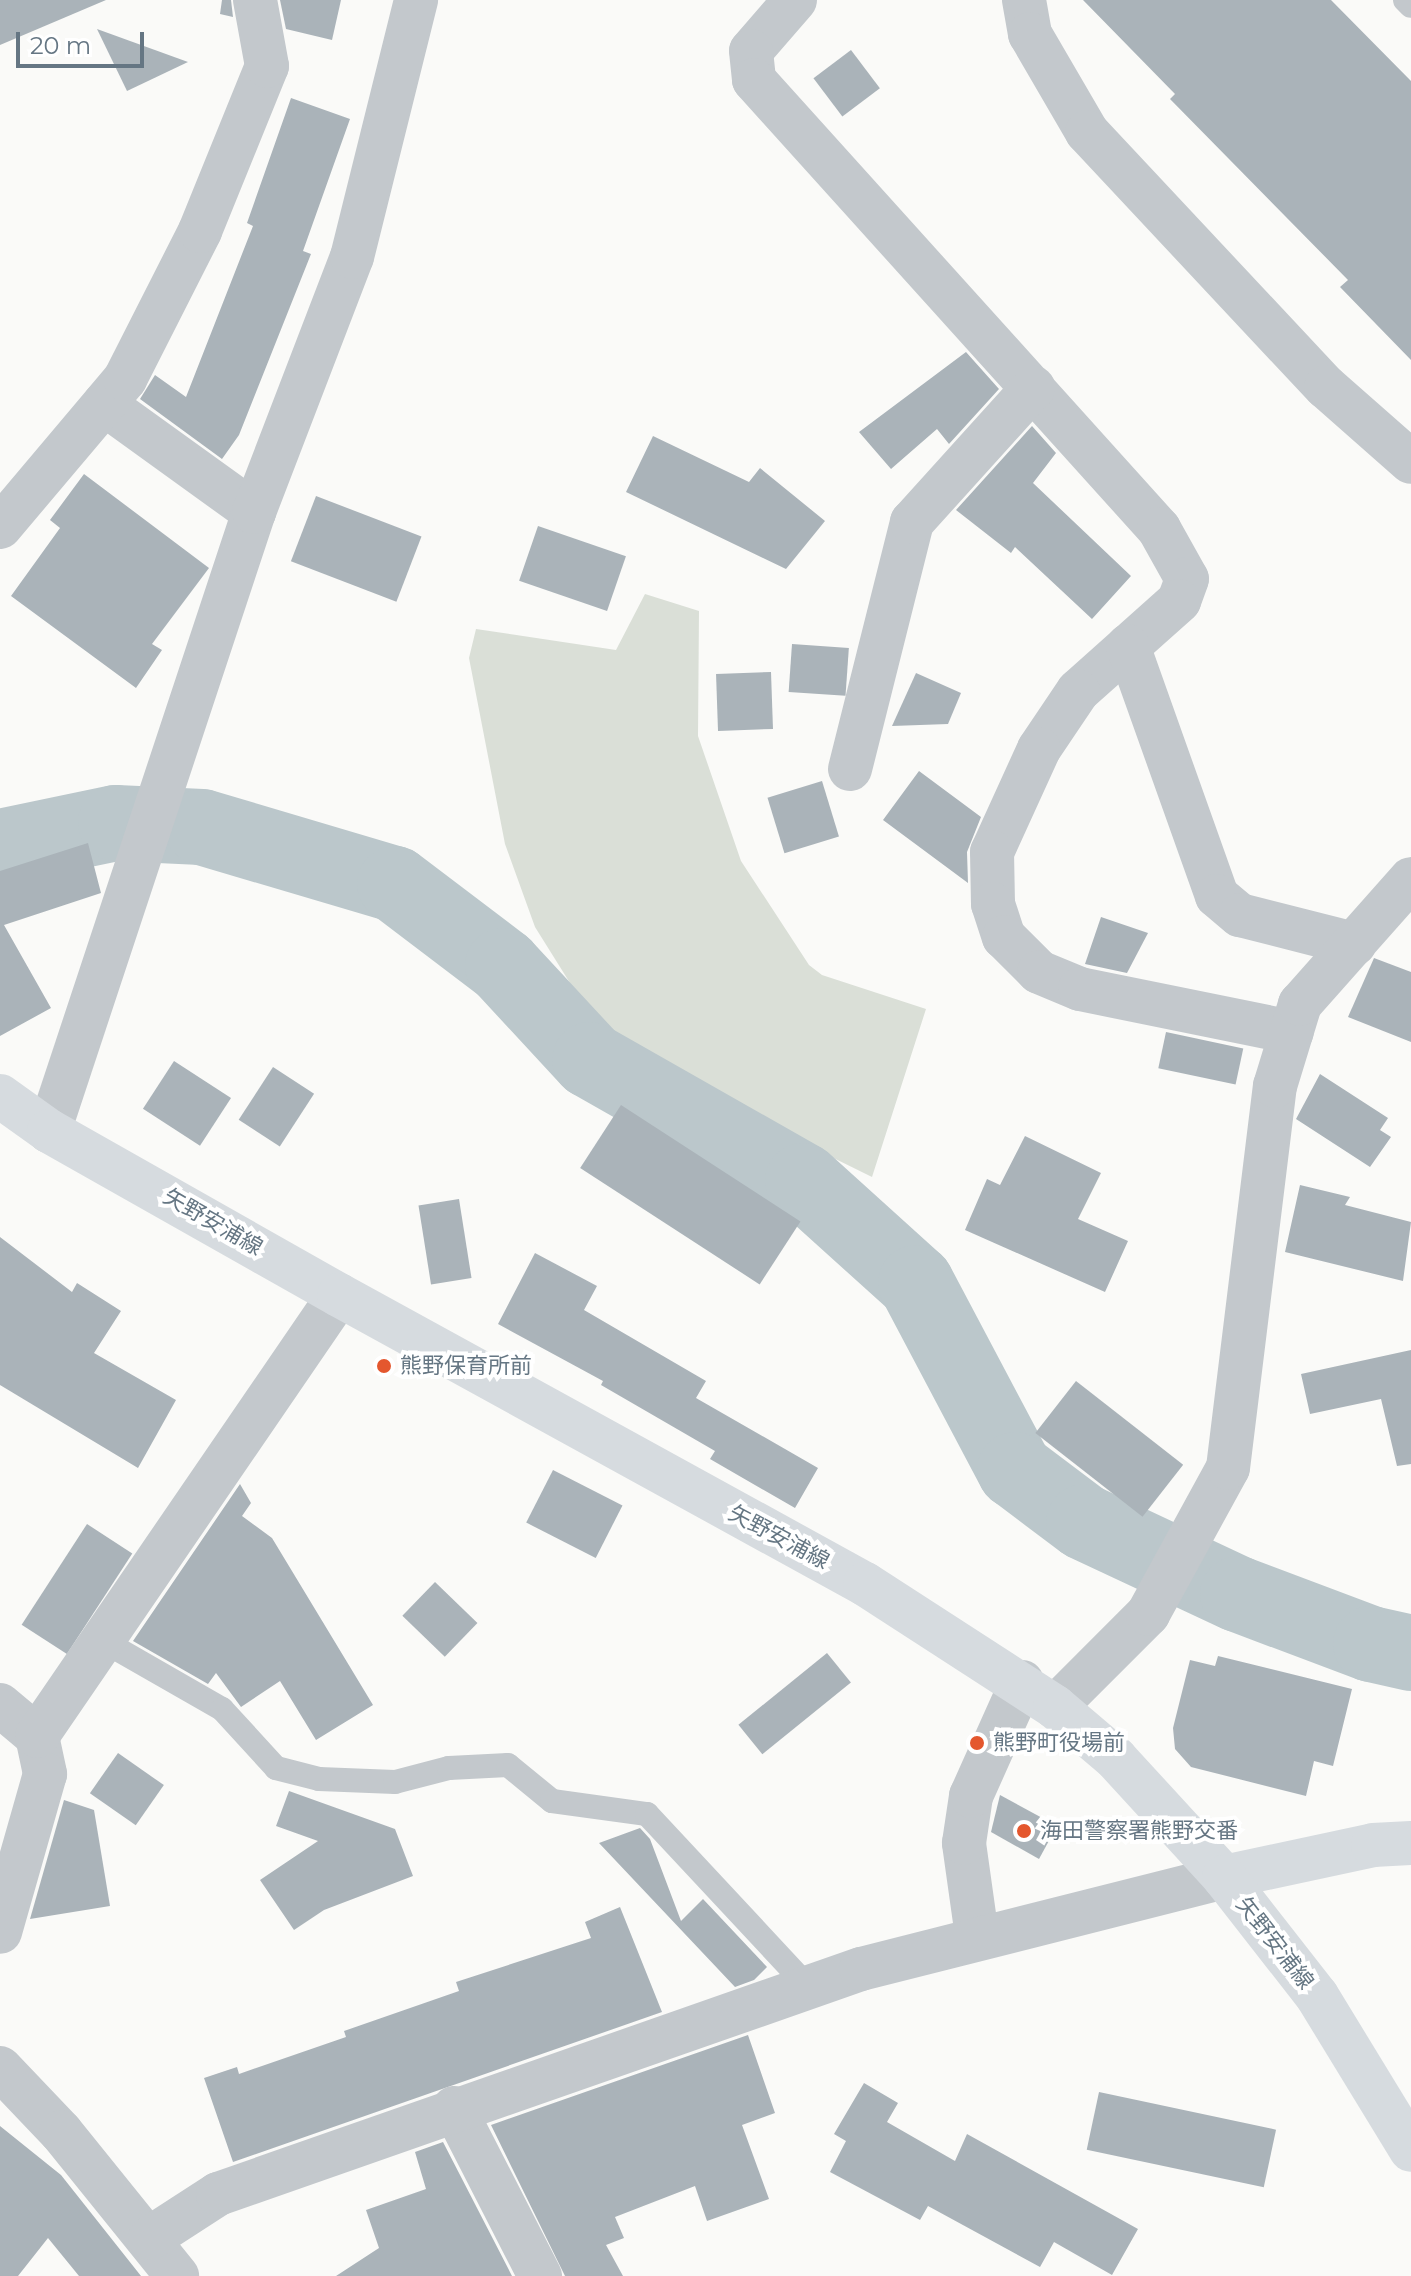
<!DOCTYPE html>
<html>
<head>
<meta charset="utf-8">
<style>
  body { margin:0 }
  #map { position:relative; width:1411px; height:2276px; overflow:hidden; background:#fafaf8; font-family:Montserrat,"Noto Sans JP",sans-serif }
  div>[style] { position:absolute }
  .green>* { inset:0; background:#dadfd7 }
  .river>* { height:76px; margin:-38px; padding:0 38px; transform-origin:38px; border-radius:38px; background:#bbc7cb }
  .building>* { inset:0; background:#aab3b9; transform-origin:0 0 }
  .lane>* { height:24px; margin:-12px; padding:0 12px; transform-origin:12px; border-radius:12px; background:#c3c8cc }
  .street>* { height:44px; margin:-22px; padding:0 22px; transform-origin:22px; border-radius:22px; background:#c3c8cc }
  .secondary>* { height:44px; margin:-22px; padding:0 22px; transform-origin:22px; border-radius:22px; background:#d6dbdf }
  .primary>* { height:44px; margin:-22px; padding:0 22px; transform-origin:22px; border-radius:22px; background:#d6dbdf }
  .dots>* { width:22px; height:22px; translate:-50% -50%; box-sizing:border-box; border:4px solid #fff; border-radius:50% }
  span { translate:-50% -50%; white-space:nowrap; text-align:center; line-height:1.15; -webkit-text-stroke:8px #fff; paint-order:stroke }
  .street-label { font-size:22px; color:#657683 }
  .poi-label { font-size:22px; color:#657683 }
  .left { translate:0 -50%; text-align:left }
  .scale { position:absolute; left:16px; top:32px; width:128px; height:36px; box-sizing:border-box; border:4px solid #657683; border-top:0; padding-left:10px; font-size:24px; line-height:28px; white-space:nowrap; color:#657683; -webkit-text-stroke:6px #fff; paint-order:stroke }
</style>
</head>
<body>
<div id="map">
  <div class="green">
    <i style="clip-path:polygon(645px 594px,699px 611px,698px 736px,741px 861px,809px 965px,822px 975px,926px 1009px,872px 1177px,635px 1060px,575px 991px,535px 927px,505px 844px,469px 658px,476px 629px,616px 650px)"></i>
  </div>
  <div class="river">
    <i style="left:0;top:847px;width:118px;rotate:-11.7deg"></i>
    <i style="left:116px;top:823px;width:86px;rotate:2.7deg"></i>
    <i style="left:202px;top:827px;width:201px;rotate:16.5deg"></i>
    <i style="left:395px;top:884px;width:136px;rotate:37.2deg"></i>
    <i style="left:503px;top:966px;width:128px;rotate:47.2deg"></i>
    <i style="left:590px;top:1060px;width:245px;rotate:29.6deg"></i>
    <i style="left:803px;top:1181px;width:152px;rotate:42.1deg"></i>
    <i style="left:916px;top:1283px;width:212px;rotate:62.1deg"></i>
    <i style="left:1015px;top:1470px;width:86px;rotate:37deg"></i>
    <i style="left:1084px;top:1522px;width:170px;rotate:25.1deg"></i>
    <i style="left:1238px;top:1594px;width:142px;rotate:20.6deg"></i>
    <i style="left:1371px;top:1644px;width:41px;rotate:12.7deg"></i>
  </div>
  <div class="building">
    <i style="clip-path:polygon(0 0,106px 0,0 45px)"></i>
    <i style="clip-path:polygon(222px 0,231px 0,233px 17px,220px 14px)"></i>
    <i style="clip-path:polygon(280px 0,341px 0,332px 40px,286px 29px)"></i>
    <i style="clip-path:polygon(1083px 0,1331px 0,1411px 81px,1411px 360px,1340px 287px,1348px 280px,1170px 99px,1175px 94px)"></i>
    <i style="clip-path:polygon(97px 29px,188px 62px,127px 91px)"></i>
    <i style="left:851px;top:50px;width:48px;height:47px;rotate:53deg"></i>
    <i style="clip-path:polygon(291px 98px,350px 119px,303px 251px,311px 254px,239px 435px,222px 459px,140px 399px,155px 375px,186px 397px,253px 226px,247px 223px)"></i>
    <i style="clip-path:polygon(966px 352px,999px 389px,949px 444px,937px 429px,891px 469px,859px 432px)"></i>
    <i style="clip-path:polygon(1032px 426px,1056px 453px,1033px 483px,1131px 576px,1092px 619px,1015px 547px,1011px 553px,956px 510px)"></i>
    <i style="clip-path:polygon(653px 436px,749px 482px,760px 468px,825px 521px,786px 569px,626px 492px)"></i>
    <i style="clip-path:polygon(84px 474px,209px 568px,152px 644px,162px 650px,136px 688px,11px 596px,60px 528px,50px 520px)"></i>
    <i style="left:316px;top:496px;width:113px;height:70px;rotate:21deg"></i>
    <i style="left:538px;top:526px;width:93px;height:58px;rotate:19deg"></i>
    <i style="left:792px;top:644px;width:57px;height:48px;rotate:4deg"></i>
    <i style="left:771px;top:672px;width:57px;height:55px;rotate:88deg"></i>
    <i style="clip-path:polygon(916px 673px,961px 693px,948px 724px,892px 726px)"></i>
    <i style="clip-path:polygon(919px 771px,981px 817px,967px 852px,968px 883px,883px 820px)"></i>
    <i style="left:822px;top:781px;width:58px;height:57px;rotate:73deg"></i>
    <i style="clip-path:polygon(88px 843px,101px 893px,4px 925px,51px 1008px,0 1036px,0 871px)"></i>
    <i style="clip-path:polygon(1101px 917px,1148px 933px,1127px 973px,1085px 964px)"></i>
    <i style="clip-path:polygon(1374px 958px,1411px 972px,1411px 1042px,1348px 1017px)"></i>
    <i style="left:1166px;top:1032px;width:79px;height:37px;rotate:12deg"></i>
    <i style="left:174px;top:1061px;width:68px;height:57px;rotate:33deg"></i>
    <i style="left:273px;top:1067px;width:49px;height:63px;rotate:33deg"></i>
    <i style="clip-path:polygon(1320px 1074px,1388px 1118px,1380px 1130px,1391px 1137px,1370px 1167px,1296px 1119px)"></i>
    <i style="left:621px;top:1105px;width:214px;height:75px;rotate:33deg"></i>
    <i style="clip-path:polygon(1025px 1136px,1101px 1173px,1078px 1219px,1128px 1241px,1105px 1292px,965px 1230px,987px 1179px,1000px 1185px)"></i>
    <i style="clip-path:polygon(1300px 1185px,1350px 1197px,1345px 1205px,1411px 1222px,1403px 1281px,1285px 1252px)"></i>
    <i style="left:459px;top:1199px;width:80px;height:41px;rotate:81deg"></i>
    <i style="clip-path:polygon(0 1237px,72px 1292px,77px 1283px,121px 1311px,94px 1353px,176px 1400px,138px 1468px,0 1385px)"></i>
    <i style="clip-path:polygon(535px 1253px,597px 1286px,584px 1310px,706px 1381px,696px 1398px,818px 1468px,795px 1508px,710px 1459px,715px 1451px,601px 1385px,603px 1381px,498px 1324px)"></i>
    <i style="clip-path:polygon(1411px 1350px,1411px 1464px,1397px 1466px,1381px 1399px,1310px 1414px,1301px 1374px)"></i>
    <i style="left:1076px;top:1381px;width:136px;height:66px;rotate:38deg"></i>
    <i style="left:553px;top:1470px;width:78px;height:59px;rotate:27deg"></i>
    <i style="clip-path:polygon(240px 1484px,251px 1503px,242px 1516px,272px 1538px,373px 1705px,316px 1740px,280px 1681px,241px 1707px,216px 1673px,208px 1684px,133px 1641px)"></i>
    <i style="left:87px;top:1524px;width:54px;height:120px;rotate:33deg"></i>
    <i style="left:435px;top:1582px;width:59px;height:47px;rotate:44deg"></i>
    <i style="left:827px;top:1653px;width:38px;height:114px;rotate:51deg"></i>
    <i style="clip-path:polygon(1218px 1656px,1352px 1689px,1333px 1766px,1314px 1761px,1306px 1796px,1191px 1767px,1175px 1749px,1173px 1728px,1190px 1660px,1215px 1666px)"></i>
    <i style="left:118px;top:1753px;width:56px;height:49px;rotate:35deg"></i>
    <i style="clip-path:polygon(289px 1791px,395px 1829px,413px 1876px,324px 1910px,294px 1930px,260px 1880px,318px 1841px,276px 1826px)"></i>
    <i style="clip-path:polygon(1000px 1795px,1057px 1826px,1039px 1859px,991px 1832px)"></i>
    <i style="clip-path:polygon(64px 1800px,94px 1810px,110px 1906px,30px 1919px)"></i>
    <i style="clip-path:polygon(640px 1828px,650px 1839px,681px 1921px,703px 1899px,767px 1967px,754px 1980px,735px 1987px,599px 1843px)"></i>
    <i style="clip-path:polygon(620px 1907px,662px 2012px,233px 2162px,204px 2078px,237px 2067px,239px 2074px,346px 2037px,344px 2031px,459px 1991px,456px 1982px,591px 1938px,585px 1922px)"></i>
    <i style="clip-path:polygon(748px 2035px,775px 2113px,742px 2125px,769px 2199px,707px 2221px,695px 2186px,615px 2217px,624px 2238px,606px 2245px,623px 2276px,565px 2276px,491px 2125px)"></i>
    <i style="clip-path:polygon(864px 2083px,898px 2103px,887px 2122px,955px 2161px,967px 2134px,1138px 2229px,1112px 2275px,1054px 2242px,1040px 2267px,928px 2206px,920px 2220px,830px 2172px,846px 2141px,834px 2134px)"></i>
    <i style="left:1099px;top:2092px;width:181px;height:59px;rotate:12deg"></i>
    <i style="clip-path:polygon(0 2126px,61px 2175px,141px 2276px,79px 2276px,48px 2238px,18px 2276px,0 2276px)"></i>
    <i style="clip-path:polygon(443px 2142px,512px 2276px,336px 2276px,379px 2248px,366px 2210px,426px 2189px,415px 2152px)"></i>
  </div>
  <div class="lane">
    <i style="left:1405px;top:0;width:8px;rotate:45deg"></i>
    <i style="left:105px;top:1642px;width:135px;rotate:29.8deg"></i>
    <i style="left:222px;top:1709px;width:80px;rotate:47.5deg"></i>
    <i style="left:276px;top:1768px;width:44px;rotate:14.3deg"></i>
    <i style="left:319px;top:1779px;width:76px;rotate:2.3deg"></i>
    <i style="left:395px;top:1782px;width:56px;rotate:-14.5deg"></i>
    <i style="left:449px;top:1768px;width:59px;rotate:-2.9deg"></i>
    <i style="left:508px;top:1765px;width:57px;rotate:39.3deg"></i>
    <i style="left:552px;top:1801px;width:96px;rotate:7.8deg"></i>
    <i style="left:647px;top:1814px;width:238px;rotate:47deg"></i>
  </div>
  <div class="street">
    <i style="left:795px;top:0;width:67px;rotate:130.8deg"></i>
    <i style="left:751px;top:51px;width:29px;rotate:84deg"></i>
    <i style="left:754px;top:80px;width:605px;rotate:47.95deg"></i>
    <i style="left:1159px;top:529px;width:57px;rotate:60.8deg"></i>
    <i style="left:1187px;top:579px;width:23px;rotate:110deg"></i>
    <i style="left:1179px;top:601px;width:135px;rotate:138.3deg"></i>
    <i style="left:1078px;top:691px;width:70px;rotate:123.9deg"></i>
    <i style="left:1039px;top:749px;width:113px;rotate:114.5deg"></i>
    <i style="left:992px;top:852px;width:52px;rotate:88.9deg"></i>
    <i style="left:993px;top:904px;width:35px;rotate:72deg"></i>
    <i style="left:1004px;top:937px;width:49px;rotate:45deg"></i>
    <i style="left:1039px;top:972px;width:44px;rotate:22.5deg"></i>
    <i style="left:1080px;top:989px;width:216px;rotate:11.5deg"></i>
    <i style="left:1024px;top:0;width:35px;rotate:80deg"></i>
    <i style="left:1030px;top:34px;width:113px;rotate:59.8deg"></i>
    <i style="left:1087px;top:132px;width:349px;rotate:46.9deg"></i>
    <i style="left:1326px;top:387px;width:113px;rotate:41.4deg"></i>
    <i style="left:104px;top:404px;width:185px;rotate:35.8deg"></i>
    <i style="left:0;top:527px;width:194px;rotate:-49.8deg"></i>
    <i style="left:125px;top:379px;width:166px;rotate:-63.1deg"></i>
    <i style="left:200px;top:231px;width:178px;rotate:-67.9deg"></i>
    <i style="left:267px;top:66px;width:67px;rotate:-100.3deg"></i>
    <i style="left:1128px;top:646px;width:265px;rotate:70.4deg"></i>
    <i style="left:1217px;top:896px;width:30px;rotate:40deg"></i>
    <i style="left:1240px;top:915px;width:118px;rotate:14.3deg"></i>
    <i style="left:850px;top:769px;width:255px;rotate:-75.9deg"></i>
    <i style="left:912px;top:522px;width:181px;rotate:-47.9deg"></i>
    <i style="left:49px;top:1131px;width:652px;rotate:-71.68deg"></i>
    <i style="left:254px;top:512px;width:273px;rotate:-69deg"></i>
    <i style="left:352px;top:257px;width:265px;rotate:-76deg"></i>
    <i style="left:0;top:1705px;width:48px;rotate:40deg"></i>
    <i style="left:37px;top:1736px;width:39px;rotate:78deg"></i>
    <i style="left:45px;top:1774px;width:164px;rotate:105.9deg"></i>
    <i style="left:1055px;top:1707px;width:132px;rotate:-45deg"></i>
    <i style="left:1148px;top:1614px;width:166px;rotate:-61.3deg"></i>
    <i style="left:1228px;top:1468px;width:385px;rotate:-83deg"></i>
    <i style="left:1275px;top:1086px;width:86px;rotate:-73deg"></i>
    <i style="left:1300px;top:1004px;width:167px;rotate:-48.4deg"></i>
    <i style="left:37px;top:1736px;width:534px;rotate:-55.6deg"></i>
    <i style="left:977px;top:1936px;width:94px;rotate:-98deg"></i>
    <i style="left:964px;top:1843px;width:48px;rotate:-81.5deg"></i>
    <i style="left:971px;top:1796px;width:125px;rotate:-65.9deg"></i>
    <i style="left:0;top:2068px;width:88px;rotate:46.4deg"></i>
    <i style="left:61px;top:2132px;width:185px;rotate:51.1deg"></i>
    <i style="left:454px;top:2108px;width:189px;rotate:62.9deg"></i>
    <i style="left:150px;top:2238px;width:81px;rotate:-32.9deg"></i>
    <i style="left:218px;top:2194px;width:681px;rotate:-19.29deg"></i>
    <i style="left:861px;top:1969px;width:374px;rotate:-14.2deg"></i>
  </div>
  <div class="secondary">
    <i style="left:1224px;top:1877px;width:152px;rotate:-12.1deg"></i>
    <i style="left:1373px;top:1845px;width:38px;rotate:-3deg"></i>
  </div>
  <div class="primary">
    <i style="left:0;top:1096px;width:60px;rotate:35.5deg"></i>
    <i style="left:49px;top:1131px;width:333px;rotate:29.5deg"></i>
    <i style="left:339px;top:1295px;width:600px;rotate:28.79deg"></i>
    <i style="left:865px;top:1584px;width:226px;rotate:32.9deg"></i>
    <i style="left:1055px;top:1707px;width:80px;rotate:40.4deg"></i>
    <i style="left:1116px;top:1759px;width:160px;rotate:47.5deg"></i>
    <i style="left:1224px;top:1877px;width:151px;rotate:52deg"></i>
    <i style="left:1317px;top:1996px;width:180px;rotate:58.6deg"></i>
  </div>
  <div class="dots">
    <i style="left:384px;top:1366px;background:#e4572e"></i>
    <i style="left:977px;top:1743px;background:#e4572e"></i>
    <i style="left:1024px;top:1831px;background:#e4572e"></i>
  </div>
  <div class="street-label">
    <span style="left:213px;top:1222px;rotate:30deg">矢野安浦線</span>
    <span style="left:779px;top:1537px;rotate:28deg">矢野安浦線</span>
    <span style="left:1275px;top:1943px;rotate:52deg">矢野安浦線</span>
  </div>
  <div class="poi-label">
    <span class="left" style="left:400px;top:1366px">熊野保育所前</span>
    <span class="left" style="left:993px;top:1743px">熊野町役場前</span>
    <span class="left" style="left:1040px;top:1831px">海田警察署熊野交番</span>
  </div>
  <div class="scale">20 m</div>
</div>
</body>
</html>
